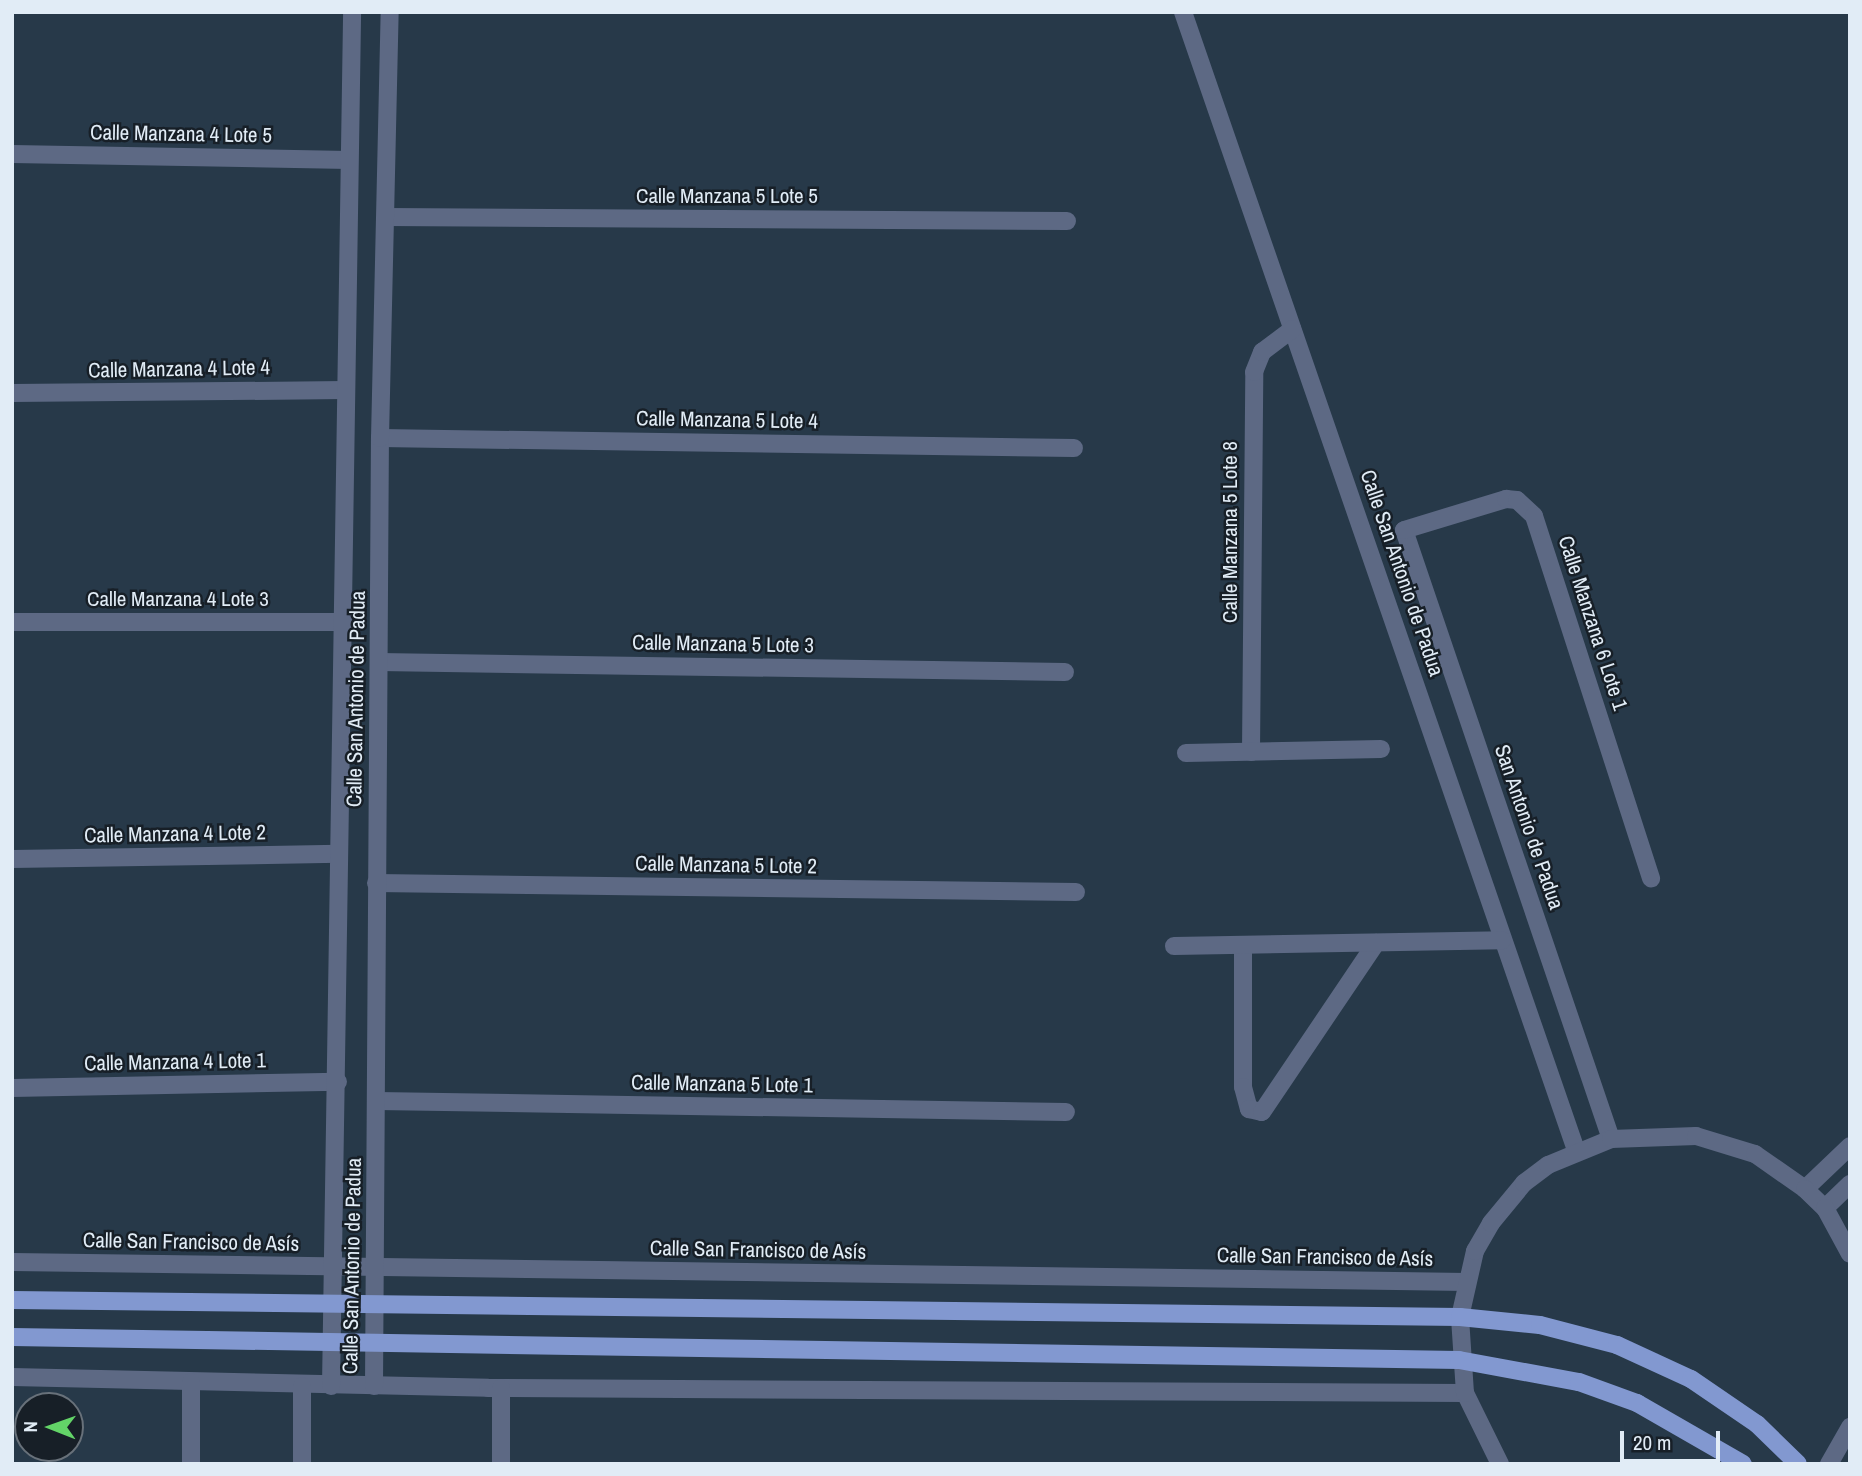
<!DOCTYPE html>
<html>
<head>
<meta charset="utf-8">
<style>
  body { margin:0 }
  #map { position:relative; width:1862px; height:1476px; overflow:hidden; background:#273949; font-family:"Archivo Narrow",sans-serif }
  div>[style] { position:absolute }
  .minor>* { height:18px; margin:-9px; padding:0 9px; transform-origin:9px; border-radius:9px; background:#5d6984 }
  .major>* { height:18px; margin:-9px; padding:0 9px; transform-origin:9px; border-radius:9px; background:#8298d0 }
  span { translate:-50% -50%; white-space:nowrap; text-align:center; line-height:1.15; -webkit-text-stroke:5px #171f27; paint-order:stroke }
  .street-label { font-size:21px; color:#e1ecf6 }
  .frame { position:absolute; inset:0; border:14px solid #e1ecf6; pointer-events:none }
  .north { position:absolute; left:14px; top:1392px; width:70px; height:70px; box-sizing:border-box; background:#171f27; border:2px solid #68717a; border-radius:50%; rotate:271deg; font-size:19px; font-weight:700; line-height:28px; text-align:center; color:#e1ecf6 }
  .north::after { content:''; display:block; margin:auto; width:24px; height:32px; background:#63d468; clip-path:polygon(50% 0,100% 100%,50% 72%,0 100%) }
  .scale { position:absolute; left:1620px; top:1431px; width:100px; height:32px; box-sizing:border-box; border:4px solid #e1ecf6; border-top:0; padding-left:9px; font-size:21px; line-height:24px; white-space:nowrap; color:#e1ecf6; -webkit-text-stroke:5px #171f27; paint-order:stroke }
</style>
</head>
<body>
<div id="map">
  <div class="minor">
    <i style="left:1183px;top:12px;width:1204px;rotate:70.95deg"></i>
    <i style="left:12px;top:154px;width:337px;rotate:1deg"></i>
    <i style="left:386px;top:217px;width:681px;rotate:0.34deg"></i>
    <i style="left:12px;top:393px;width:333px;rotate:-0.5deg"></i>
    <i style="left:380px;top:438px;width:694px;rotate:0.83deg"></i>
    <i style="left:12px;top:622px;width:331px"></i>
    <i style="left:379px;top:662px;width:686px;rotate:0.84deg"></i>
    <i style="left:1251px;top:752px;width:380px;rotate:-89.5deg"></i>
    <i style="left:1254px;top:372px;width:22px;rotate:-68deg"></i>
    <i style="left:1262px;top:352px;width:38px;rotate:-37deg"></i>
    <i style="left:1186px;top:753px;width:195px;rotate:-1.2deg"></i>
    <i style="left:12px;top:859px;width:327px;rotate:-0.9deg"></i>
    <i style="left:376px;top:883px;width:700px;rotate:0.74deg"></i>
    <i style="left:1243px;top:945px;width:142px;rotate:90deg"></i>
    <i style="left:1243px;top:1087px;width:23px;rotate:75deg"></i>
    <i style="left:1249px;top:1109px;width:13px;rotate:13deg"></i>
    <i style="left:1262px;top:1112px;width:204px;rotate:-56deg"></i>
    <i style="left:1174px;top:946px;width:328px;rotate:-1deg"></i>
    <i style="left:12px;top:1088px;width:326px;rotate:-1.1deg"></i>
    <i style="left:377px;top:1101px;width:689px;rotate:0.91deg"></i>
    <i style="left:1611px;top:1139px;width:643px;rotate:-108.77deg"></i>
    <i style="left:1404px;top:530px;width:107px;rotate:-16.9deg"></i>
    <i style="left:1506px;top:499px;width:11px;rotate:5deg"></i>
    <i style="left:1517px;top:500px;width:23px;rotate:43deg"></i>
    <i style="left:1534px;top:516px;width:381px;rotate:72.1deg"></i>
    <i style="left:1805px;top:1189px;width:62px;rotate:-43.7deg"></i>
    <i style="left:1825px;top:1208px;width:35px;rotate:-44deg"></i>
    <i style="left:12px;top:1262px;width:1455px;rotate:0.79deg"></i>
    <i style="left:12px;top:1377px;width:476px;rotate:1.3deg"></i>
    <i style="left:488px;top:1388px;width:977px;rotate:0.29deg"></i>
    <i style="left:191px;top:1382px;width:82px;rotate:90deg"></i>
    <i style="left:302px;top:1386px;width:78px;rotate:90deg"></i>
    <i style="left:331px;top:1386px;width:1374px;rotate:-89.12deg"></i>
    <i style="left:374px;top:1386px;width:948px;rotate:-89.64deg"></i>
    <i style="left:380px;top:438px;width:426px;rotate:-88.7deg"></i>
    <i style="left:501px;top:1464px;width:76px;rotate:-90deg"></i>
    <i style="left:1500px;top:1464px;width:79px;rotate:-116.2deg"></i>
    <i style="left:1465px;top:1393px;width:76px;rotate:-93.8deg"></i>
    <i style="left:1460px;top:1317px;width:68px;rotate:-77.2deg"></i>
    <i style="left:1475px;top:1251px;width:32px;rotate:-60deg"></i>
    <i style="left:1491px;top:1223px;width:52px;rotate:-50.5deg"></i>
    <i style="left:1524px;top:1183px;width:30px;rotate:-37deg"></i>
    <i style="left:1548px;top:1165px;width:68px;rotate:-22.4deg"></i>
    <i style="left:1611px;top:1139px;width:85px;rotate:-2deg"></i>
    <i style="left:1696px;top:1136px;width:62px;rotate:17deg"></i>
    <i style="left:1755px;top:1154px;width:61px;rotate:35deg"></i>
    <i style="left:1805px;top:1189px;width:28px;rotate:44deg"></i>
    <i style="left:1825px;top:1208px;width:52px;rotate:61.5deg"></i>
    <i style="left:1829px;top:1464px;width:43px;rotate:-60.4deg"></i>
  </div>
  <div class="major">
    <i style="left:12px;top:1300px;width:1448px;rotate:0.67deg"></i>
    <i style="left:1460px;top:1317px;width:80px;rotate:5.7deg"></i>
    <i style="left:1540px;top:1325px;width:80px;rotate:14.6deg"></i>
    <i style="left:1617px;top:1345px;width:81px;rotate:24.7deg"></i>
    <i style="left:1691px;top:1379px;width:80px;rotate:34.3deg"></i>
    <i style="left:1757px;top:1424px;width:57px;rotate:44.3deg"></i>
    <i style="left:12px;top:1337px;width:1447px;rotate:0.91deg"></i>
    <i style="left:1459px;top:1360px;width:122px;rotate:10.4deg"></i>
    <i style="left:1579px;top:1382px;width:62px;rotate:19.9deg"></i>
    <i style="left:1637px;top:1403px;width:122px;rotate:29.9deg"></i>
  </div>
  <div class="street-label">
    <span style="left:181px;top:134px;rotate:1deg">Calle Manzana 4 Lote 5</span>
    <span style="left:727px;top:196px">Calle Manzana 5 Lote 5</span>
    <span style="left:179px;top:369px;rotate:-1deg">Calle Manzana 4 Lote 4</span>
    <span style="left:727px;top:420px;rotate:1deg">Calle Manzana 5 Lote 4</span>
    <span style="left:1230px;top:532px;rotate:-90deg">Calle Manzana 5 Lote 8</span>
    <span style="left:1402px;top:573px;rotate:71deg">Calle San Antonio de Padua</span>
    <span style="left:178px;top:599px">Calle Manzana 4 Lote 3</span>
    <span style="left:1593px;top:623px;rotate:72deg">Calle Manzana 6 Lote 1</span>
    <span style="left:723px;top:644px;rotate:1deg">Calle Manzana 5 Lote 3</span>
    <span style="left:356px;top:699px;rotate:-89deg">Calle San Antonio de Padua</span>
    <span style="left:1529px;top:827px;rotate:71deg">San Antonio de Padua</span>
    <span style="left:175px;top:834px;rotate:-1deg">Calle Manzana 4 Lote 2</span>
    <span style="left:726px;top:865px;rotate:1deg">Calle Manzana 5 Lote 2</span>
    <span style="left:175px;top:1062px;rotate:-1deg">Calle Manzana 4 Lote 1</span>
    <span style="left:722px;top:1084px;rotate:1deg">Calle Manzana 5 Lote 1</span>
    <span style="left:191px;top:1242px;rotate:1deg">Calle San Francisco de Asís</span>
    <span style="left:758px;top:1250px;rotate:1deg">Calle San Francisco de Asís</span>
    <span style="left:1325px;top:1257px;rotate:1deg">Calle San Francisco de Asís</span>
    <span style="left:352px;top:1266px;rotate:-89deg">Calle San Antonio de Padua</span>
  </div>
  <div class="frame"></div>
  <div class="north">N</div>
  <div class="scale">20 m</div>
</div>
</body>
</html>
